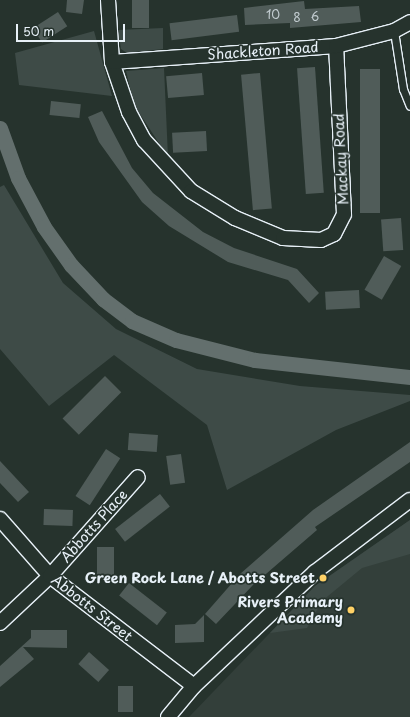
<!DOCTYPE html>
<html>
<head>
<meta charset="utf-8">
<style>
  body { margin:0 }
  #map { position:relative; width:410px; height:717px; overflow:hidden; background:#26332d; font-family:"Playpen Sans",sans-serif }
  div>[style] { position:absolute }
  .built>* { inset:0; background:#333f3a }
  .green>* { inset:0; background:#3e4b47 }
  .canal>* { height:15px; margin:-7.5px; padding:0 7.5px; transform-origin:7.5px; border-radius:7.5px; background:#636f6d }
  .building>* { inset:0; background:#505c59; transform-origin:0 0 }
  .roads { filter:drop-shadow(1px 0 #e8f1f8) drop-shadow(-1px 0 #e8f1f8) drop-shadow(0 1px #e8f1f8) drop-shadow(0 -1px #e8f1f8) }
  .lane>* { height:7px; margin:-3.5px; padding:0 3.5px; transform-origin:3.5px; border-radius:3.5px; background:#26332d }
  .street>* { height:14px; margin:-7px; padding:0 7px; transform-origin:7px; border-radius:7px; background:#26332d }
  .dots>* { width:11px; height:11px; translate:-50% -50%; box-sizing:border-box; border:2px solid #26332d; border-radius:50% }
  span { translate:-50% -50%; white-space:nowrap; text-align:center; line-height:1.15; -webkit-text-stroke:3.5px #26332d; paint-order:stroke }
  .number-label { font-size:12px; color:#c2ccd0 }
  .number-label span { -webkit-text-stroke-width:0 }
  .street-label { font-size:14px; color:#e8f1f8 }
  .poi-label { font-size:14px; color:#e8f1f8; font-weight:700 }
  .right { translate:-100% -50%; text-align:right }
  .scale { position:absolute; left:16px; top:24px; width:109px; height:18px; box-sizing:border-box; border:2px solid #e8f1f8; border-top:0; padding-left:5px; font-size:12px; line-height:14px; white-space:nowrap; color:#e8f1f8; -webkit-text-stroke:3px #26332d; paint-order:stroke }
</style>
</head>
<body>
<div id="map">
  <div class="built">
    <i style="clip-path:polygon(410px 520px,410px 717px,189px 717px,315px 586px)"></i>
  </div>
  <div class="green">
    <i style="clip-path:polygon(163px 28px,163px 49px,127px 53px,121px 49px,118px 30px)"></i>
    <i style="clip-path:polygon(94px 31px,112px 96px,19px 85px,15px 53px)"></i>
    <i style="clip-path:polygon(164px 68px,168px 157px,134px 105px,126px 71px)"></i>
    <i style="clip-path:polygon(4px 185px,63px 283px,116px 329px,197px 369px,300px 386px,410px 395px,410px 401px,336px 430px,227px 490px,207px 425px,114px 355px,49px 406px,0 349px,0 187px)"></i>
    <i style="clip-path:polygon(410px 520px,410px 554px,362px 568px,322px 601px,307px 628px,270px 633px,315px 586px)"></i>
  </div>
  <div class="canal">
    <i style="left:0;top:128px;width:53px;rotate:70.2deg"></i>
    <i style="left:18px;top:178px;width:55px;rotate:62deg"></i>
    <i style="left:44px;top:227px;width:47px;rotate:54.6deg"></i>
    <i style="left:71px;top:265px;width:47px;rotate:46.7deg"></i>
    <i style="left:103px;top:299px;width:36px;rotate:37deg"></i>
    <i style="left:132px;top:321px;width:48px;rotate:23.4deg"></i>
    <i style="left:176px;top:340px;width:81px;rotate:14.2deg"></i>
    <i style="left:255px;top:360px;width:156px;rotate:6.3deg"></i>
  </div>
  <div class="building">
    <i style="clip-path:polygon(67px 0,84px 0,82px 14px,66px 12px)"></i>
    <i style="left:132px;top:0;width:17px;height:28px"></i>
    <i style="clip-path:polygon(304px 1px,305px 9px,359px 6px,361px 22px,290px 28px,290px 23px,245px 25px,244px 8px)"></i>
    <i style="left:58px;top:12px;width:17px;height:30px;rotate:57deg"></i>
    <i style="left:237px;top:15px;width:17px;height:68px;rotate:83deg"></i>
    <i style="left:315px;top:67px;width:126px;height:18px;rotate:86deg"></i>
    <i style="left:360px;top:69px;width:20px;height:144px"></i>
    <i style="left:202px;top:73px;width:22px;height:36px;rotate:85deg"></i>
    <i style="left:260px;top:73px;width:136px;height:19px;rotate:85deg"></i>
    <i style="left:51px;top:101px;width:30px;height:14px;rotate:6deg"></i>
    <i style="clip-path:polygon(102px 111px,132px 168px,153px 193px,203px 232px,234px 248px,297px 269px,319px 293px,309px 303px,288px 280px,228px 262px,169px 226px,142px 202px,99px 142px,88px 117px)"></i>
    <i style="left:206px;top:131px;width:20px;height:34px;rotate:87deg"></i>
    <i style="left:401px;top:218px;width:32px;height:20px;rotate:86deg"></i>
    <i style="left:384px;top:256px;width:20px;height:39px;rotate:30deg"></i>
    <i style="left:359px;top:290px;width:18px;height:34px;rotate:87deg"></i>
    <i style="left:105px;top:376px;width:23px;height:60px;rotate:45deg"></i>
    <i style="left:129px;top:433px;width:29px;height:17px;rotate:4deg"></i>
    <i style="clip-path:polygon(410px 442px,410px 462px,315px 527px,317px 530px,253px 585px,216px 624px,205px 614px,240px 574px,313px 510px)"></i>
    <i style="left:106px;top:449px;width:17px;height:56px;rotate:33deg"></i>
    <i style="left:181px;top:454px;width:29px;height:15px;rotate:82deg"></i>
    <i style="clip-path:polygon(0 461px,29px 492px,18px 502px,0 483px)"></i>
    <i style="left:160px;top:494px;width:16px;height:57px;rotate:52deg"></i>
    <i style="left:44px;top:509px;width:29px;height:16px;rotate:2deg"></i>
    <i style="left:97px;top:547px;width:17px;height:31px"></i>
    <i style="left:129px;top:583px;width:48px;height:16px;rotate:38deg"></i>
    <i style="clip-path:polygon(204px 615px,204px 642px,175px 643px,175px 625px,195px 624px)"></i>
    <i style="clip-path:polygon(31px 630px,67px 630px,67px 648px,23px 647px,34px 659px,0 687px,0 666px,31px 638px)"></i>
    <i style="left:89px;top:652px;width:27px;height:16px;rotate:42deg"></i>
    <i style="left:118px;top:686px;width:15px;height:26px"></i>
  </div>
  <div class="roads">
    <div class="lane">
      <i style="left:394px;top:31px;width:59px;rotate:81.2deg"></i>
      <i style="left:403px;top:89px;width:18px;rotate:68deg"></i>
    </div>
    <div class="street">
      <i style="left:108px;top:0;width:62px;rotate:86.3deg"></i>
      <i style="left:112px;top:62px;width:53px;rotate:71.2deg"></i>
      <i style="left:129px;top:112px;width:32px;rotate:62deg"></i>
      <i style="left:144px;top:140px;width:69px;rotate:47.3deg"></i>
      <i style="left:191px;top:191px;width:52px;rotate:31.5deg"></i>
      <i style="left:235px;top:218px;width:52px;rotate:22.6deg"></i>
      <i style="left:283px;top:238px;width:38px;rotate:3deg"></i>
      <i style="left:321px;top:240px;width:14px;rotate:-25deg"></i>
      <i style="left:334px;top:234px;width:22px;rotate:-63deg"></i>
      <i style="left:344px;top:214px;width:168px;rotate:-92.7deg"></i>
      <i style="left:112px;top:62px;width:225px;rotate:-4.1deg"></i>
      <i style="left:336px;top:46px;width:60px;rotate:-14.5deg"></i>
      <i style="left:394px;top:31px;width:18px;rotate:-29deg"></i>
      <i style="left:0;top:519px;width:76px;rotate:48.7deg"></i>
      <i style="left:50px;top:576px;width:181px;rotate:37.4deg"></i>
      <i style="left:0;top:623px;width:69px;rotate:-43.2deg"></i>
      <i style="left:50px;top:576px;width:132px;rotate:-48.4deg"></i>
      <i style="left:168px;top:717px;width:40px;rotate:-50deg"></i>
      <i style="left:194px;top:686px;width:166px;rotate:-43.3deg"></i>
      <i style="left:315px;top:572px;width:119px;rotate:-37.2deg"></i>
    </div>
  </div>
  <div class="dots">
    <i style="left:323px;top:578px;background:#ffd166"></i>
    <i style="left:351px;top:610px;background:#ffd166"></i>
  </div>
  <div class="number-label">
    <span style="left:273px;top:15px">10</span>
    <span style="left:315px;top:17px">6</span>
    <span style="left:297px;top:18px">8</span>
  </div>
  <div class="street-label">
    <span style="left:263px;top:51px;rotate:-4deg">Shackleton Road</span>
    <span style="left:341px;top:159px;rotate:-93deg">Mackay Road</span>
    <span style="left:94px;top:526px;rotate:-48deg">Abbotts Place</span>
    <span style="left:92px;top:608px;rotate:38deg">Abbotts Street</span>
  </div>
  <div class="poi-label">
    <span class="right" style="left:315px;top:578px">Green Rock Lane / Abotts Street</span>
    <span class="right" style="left:343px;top:610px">Rivers Primary<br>Academy</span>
  </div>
  <div class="scale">50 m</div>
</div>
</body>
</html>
